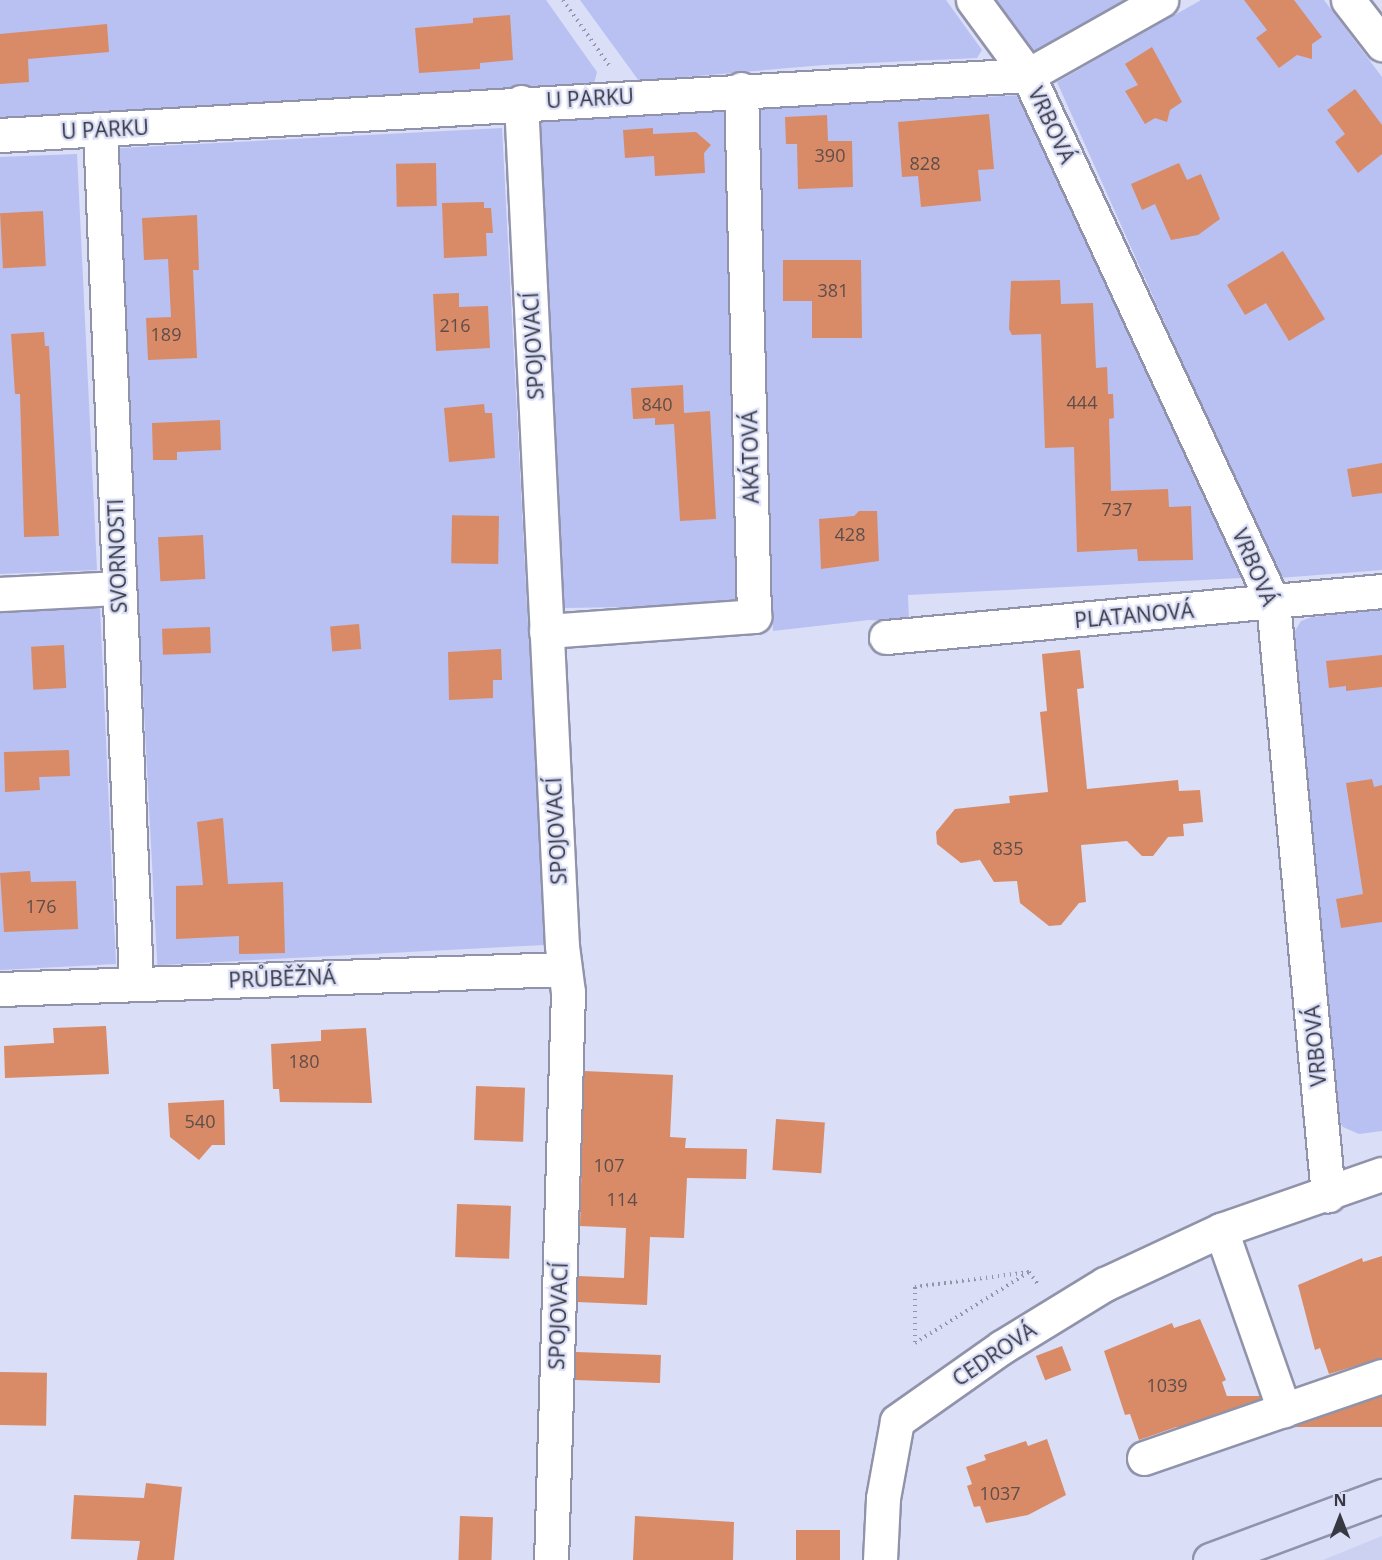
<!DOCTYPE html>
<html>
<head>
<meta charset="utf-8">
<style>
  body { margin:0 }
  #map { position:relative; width:1382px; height:1560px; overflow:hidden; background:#dadef7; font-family:"Open Sans",sans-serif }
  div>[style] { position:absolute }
  .built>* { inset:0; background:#ccd1f1 }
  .green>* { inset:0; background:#b9c0f2; transform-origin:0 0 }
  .building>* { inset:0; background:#d88b66; transform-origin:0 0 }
  .path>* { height:4px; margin-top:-2px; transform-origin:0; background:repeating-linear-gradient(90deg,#9396a8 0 1.5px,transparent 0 6px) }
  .roads { filter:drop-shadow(2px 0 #9093aa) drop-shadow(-2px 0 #9093aa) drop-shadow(0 2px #9093aa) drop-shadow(0 -2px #9093aa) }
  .minor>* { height:33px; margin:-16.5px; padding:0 16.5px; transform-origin:16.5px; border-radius:16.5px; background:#fff }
  .major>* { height:33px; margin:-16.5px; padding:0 16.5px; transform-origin:16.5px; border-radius:16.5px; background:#dde0f9 }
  span { translate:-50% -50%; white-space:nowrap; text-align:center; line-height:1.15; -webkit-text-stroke:4.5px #dadef7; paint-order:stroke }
  .number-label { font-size:18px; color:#5f4d4b }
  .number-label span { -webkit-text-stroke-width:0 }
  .street-label { font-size:21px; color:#373842 }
  .north { position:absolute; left:1310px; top:1488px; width:60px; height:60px; -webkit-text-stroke:4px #dadef7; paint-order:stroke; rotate:0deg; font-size:16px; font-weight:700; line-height:24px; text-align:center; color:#373842 }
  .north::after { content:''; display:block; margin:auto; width:21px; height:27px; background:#373842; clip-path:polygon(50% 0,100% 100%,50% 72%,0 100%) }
</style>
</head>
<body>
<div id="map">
  <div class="built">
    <i style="clip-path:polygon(1382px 1536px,1382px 1560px,1323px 1560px)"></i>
  </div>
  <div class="green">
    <i style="clip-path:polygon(0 0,546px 0,597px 72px,594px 84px,0 120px)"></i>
    <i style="clip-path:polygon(580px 0,946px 0,982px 50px,977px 58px,824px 65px,639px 81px)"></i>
    <i style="clip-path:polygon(989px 0,1126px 0,1030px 55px)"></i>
    <i style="clip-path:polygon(1201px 0,1324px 0,1382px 77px,1382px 570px,1279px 578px,1057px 82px)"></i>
    <i style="clip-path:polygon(1023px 95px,1241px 578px,908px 595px,909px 622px,869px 620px,773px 631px,755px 109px)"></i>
    <i style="left:730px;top:109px;width:496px;height:189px;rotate:89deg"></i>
    <i style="left:502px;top:128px;width:818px;height:388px;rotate:87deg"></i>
    <i style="clip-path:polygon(77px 154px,97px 570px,0 574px,0 157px)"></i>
    <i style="clip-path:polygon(100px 607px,116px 964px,0 970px,0 612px)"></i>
    <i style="clip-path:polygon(1382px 610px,1382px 1131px,1359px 1134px,1343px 1127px,1336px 1117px,1292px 636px,1301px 621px,1312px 617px)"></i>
  </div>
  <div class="building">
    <i style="clip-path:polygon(1244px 0,1294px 0,1322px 37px,1312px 44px,1312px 59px,1297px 55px,1279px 68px,1256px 38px,1267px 30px)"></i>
    <i style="clip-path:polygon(510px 15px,513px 60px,480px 63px,480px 69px,419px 73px,415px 28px,473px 23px,473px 18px)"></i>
    <i style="clip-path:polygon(107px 24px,109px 52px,28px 59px,29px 82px,0 84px,0 34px)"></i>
    <i style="clip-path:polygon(1152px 47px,1182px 102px,1170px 110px,1167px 122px,1155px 118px,1145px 124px,1125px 91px,1138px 85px,1125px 64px)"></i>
    <i style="clip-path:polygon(1355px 89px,1382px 125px,1382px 154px,1358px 173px,1335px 142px,1345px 134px,1327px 110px)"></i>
    <i style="clip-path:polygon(989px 114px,994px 169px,978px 170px,981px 201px,921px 207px,918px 176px,902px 177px,898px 122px)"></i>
    <i style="clip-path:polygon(827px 115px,828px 141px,852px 141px,853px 187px,798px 189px,797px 144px,786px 144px,785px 117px)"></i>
    <i style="clip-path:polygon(653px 128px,653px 134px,696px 132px,711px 145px,704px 153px,705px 173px,655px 176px,654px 156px,625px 158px,623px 130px)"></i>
    <i style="left:436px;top:163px;width:43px;height:40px;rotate:89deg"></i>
    <i style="clip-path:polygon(1179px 163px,1187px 180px,1201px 174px,1220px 219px,1198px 235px,1171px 240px,1155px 204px,1142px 210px,1131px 184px)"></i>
    <i style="clip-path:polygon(484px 202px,484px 208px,491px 208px,493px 233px,486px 233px,487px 256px,444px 258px,442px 203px)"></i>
    <i style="left:43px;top:211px;width:55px;height:43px;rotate:87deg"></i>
    <i style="clip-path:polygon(197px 215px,199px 270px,193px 270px,197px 358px,148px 360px,146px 318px,171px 317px,168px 259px,144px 260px,142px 218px)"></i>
    <i style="clip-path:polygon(1283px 251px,1325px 319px,1289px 341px,1266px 303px,1245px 315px,1227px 285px)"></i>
    <i style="clip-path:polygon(783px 260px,861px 260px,862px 338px,812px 338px,812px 301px,783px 301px)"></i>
    <i style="clip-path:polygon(1060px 280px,1061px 304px,1093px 303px,1096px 368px,1107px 367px,1108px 394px,1113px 394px,1114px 418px,1109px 419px,1111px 491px,1168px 489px,1169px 507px,1191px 506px,1193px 560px,1138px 561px,1137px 549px,1077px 552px,1074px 447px,1045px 448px,1041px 334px,1012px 335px,1009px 329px,1011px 281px)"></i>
    <i style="clip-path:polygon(459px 293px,459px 307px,488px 306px,490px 348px,436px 351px,433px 294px)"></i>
    <i style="clip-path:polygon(44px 332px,45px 346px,49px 346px,59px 536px,24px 537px,20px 394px,15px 394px,11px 334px)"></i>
    <i style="clip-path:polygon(683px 385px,684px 413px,710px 411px,716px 519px,680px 521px,674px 424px,655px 425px,655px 418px,633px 419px,631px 388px)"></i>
    <i style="clip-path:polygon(484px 404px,485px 413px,492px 413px,495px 458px,449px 462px,444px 408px)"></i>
    <i style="clip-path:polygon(220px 420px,221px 450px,177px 452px,177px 460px,153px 460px,152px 423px)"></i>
    <i style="clip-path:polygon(1382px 463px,1382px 493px,1352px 497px,1347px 469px)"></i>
    <i style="clip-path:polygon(859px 511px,877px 511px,879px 561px,821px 569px,819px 519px,854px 516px)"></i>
    <i style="left:499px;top:516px;width:48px;height:47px;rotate:91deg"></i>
    <i style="left:203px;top:535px;width:44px;height:45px;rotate:87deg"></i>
    <i style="left:359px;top:624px;width:25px;height:29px;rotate:85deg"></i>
    <i style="left:210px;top:627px;width:26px;height:48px;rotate:88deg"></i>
    <i style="left:64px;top:645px;width:43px;height:33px;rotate:87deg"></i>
    <i style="clip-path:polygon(501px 649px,502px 680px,493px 680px,493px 698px,449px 700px,448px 652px)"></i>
    <i style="clip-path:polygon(1080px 650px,1084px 688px,1077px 689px,1087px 789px,1178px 780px,1179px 791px,1200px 790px,1203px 822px,1183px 824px,1184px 836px,1168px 837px,1153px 856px,1142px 856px,1127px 841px,1081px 845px,1086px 902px,1079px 903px,1061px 925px,1049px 926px,1020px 903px,1017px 881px,994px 882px,980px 860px,961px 863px,937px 844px,936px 832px,955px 809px,1010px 803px,1009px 796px,1048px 792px,1040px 712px,1047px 711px,1042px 654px)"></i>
    <i style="clip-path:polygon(1382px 655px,1382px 687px,1346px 691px,1346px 686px,1329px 688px,1326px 661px)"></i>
    <i style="clip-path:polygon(69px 750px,70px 776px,39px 777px,40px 790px,5px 792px,4px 752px)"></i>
    <i style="clip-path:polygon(1372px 779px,1374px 787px,1382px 785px,1382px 922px,1341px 928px,1336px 899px,1363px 894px,1346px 783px)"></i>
    <i style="clip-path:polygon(223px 818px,228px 884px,283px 882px,285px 953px,239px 954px,239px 936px,176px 939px,176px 886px,203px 885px,197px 822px)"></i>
    <i style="clip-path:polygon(30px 871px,31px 882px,76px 881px,78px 929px,4px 932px,0 873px)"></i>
    <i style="clip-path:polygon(106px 1026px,109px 1074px,5px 1078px,4px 1046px,54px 1043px,53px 1028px)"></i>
    <i style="clip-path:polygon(366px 1028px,372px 1103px,280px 1102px,279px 1089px,273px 1089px,271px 1044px,321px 1041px,321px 1030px)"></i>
    <i style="clip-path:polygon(584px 1071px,673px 1075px,670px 1137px,686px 1138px,685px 1148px,747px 1149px,746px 1179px,687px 1178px,684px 1238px,650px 1237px,647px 1305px,577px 1302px,578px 1276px,624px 1278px,626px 1228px,580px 1226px)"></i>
    <i style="left:476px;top:1086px;width:49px;height:54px;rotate:2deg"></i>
    <i style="clip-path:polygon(224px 1100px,225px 1145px,212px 1145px,199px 1160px,170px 1137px,168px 1103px)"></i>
    <i style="left:776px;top:1119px;width:49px;height:51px;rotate:4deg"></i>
    <i style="left:457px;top:1204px;width:54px;height:53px;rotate:2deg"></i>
    <i style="clip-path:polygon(1382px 1256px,1382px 1358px,1329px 1374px,1320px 1348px,1315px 1350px,1298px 1285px,1362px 1258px,1363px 1262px)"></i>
    <i style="clip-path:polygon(1200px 1319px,1226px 1380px,1222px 1382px,1231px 1408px,1139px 1440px,1130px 1414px,1125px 1415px,1104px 1351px,1172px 1323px,1174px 1328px)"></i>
    <i style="left:1062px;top:1346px;width:26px;height:28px;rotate:69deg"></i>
    <i style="left:576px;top:1352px;width:85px;height:28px;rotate:2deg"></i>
    <i style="left:0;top:1372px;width:47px;height:53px;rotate:1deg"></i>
    <i style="left:1382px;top:1396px;width:31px;height:247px;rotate:90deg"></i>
    <i style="clip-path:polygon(1047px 1439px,1066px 1495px,1028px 1515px,986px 1523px,980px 1506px,974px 1507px,967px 1486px,972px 1484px,966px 1467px,986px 1460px,984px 1455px,1026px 1441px,1028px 1446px)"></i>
    <i style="clip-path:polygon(146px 1483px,182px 1487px,174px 1560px,137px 1560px,140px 1541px,71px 1539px,74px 1495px,144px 1498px)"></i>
    <i style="left:460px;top:1516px;width:33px;height:44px;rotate:2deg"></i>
    <i style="clip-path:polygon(635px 1516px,734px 1522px,733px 1560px,633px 1560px)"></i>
    <i style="left:796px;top:1530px;width:44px;height:30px"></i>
  </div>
  <div class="path">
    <i style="left:563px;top:0;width:83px;rotate:54.8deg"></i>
    <i style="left:1029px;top:1272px;width:115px;rotate:172.5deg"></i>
    <i style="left:915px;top:1287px;width:56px;rotate:90deg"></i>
    <i style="left:915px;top:1343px;width:134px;rotate:-31.9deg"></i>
    <i style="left:1029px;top:1272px;width:17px;rotate:54deg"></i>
  </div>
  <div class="roads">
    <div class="minor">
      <i style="left:973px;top:0;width:93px;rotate:53.7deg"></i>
      <i style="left:1028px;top:75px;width:581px;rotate:65.07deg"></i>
      <i style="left:1273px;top:602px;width:596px;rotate:84.7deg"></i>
      <i style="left:1348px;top:0;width:56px;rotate:52.3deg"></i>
      <i style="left:521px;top:102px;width:845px;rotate:87.22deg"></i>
      <i style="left:562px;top:946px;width:46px;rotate:82.6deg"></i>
      <i style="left:568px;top:992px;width:568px;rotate:91.71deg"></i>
      <i style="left:100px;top:129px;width:854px;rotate:87.58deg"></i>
      <i style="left:0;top:135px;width:1030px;rotate:-3.34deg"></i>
      <i style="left:1028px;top:75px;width:153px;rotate:-29.4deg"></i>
      <i style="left:0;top:594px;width:119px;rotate:-2.9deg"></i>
      <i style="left:546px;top:631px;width:209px;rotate:-4.1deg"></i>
      <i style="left:754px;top:616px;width:527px;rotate:-91.41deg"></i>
      <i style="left:886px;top:637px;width:498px;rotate:-5.3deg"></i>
      <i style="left:0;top:989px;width:564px;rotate:-2.03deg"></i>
      <i style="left:1221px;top:1230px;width:191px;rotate:70.7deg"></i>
      <i style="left:1144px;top:1458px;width:252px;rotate:-19deg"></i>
      <i style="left:880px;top:1560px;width:62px;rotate:-87.2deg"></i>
      <i style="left:883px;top:1498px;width:78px;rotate:-79.7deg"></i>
      <i style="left:897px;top:1421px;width:128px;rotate:-35.2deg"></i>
      <i style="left:1002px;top:1347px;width:121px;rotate:-31.5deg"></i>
      <i style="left:1105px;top:1284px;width:128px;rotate:-25deg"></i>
      <i style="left:1221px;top:1230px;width:170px;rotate:-19.2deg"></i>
    </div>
    <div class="major">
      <i style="left:1210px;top:1560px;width:184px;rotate:-20.4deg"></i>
    </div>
  </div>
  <div class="number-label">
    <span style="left:830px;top:155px">390</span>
    <span style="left:925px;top:163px">828</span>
    <span style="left:833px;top:290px">381</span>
    <span style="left:455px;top:325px">216</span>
    <span style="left:166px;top:334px">189</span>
    <span style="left:1082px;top:402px">444</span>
    <span style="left:657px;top:404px">840</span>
    <span style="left:1117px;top:509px">737</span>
    <span style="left:850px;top:534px">428</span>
    <span style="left:1008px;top:848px">835</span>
    <span style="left:41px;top:906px">176</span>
    <span style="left:304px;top:1061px">180</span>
    <span style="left:200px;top:1121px">540</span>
    <span style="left:609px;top:1165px">107</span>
    <span style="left:622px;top:1199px">114</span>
    <span style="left:1167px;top:1385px">1039</span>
    <span style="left:1000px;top:1493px">1037</span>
  </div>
  <div class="street-label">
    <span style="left:590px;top:98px;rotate:-3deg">U PARKU</span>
    <span style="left:1052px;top:125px;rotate:65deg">VRBOVÁ</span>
    <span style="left:105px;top:129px;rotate:-3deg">U PARKU</span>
    <span style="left:533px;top:346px;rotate:-93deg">SPOJOVACÍ</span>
    <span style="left:750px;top:457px;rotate:-91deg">AKÁTOVÁ</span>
    <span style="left:117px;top:556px;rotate:-92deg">SVORNOSTI</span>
    <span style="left:1255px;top:567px;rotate:67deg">VRBOVÁ</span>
    <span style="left:1134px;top:615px;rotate:-5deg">PLATANOVÁ</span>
    <span style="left:556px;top:831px;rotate:-93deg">SPOJOVACÍ</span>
    <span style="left:282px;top:978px;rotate:-2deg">PRŮBĚŽNÁ</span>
    <span style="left:1315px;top:1046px;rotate:-95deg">VRBOVÁ</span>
    <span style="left:558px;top:1316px;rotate:-88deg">SPOJOVACÍ</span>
    <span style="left:994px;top:1354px;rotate:-34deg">CEDROVÁ</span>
  </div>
  <div class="north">N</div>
</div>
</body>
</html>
